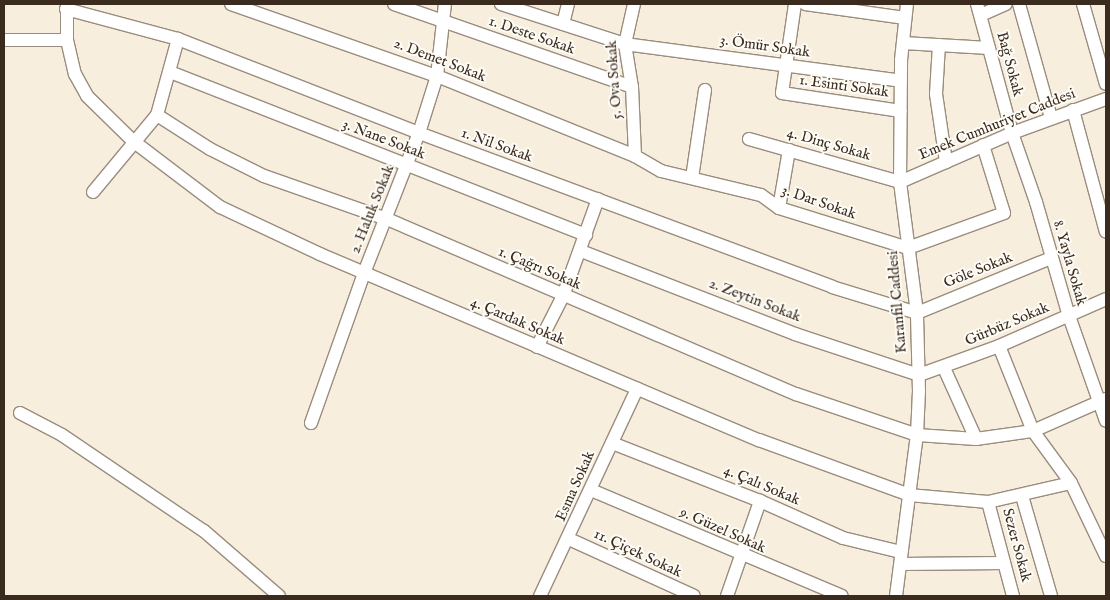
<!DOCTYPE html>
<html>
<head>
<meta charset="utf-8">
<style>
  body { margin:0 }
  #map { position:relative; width:1110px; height:600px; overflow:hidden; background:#f8eedd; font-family:"IM FELL English",serif }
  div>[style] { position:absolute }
  .roads { filter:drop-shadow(1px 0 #9a8c7e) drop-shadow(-1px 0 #9a8c7e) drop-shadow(0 1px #9a8c7e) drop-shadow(0 -1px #9a8c7e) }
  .minor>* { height:12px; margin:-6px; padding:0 6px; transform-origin:6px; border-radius:6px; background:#fff }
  span { translate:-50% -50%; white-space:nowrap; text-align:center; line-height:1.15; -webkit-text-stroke:4px #fdfcf7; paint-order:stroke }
  .street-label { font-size:15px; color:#3b2a1e }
  .frame { position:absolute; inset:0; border:5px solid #3b2a1e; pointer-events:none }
</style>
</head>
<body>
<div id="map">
  <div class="roads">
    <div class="minor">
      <i style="left:67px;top:4px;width:36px;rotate:90deg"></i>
      <i style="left:67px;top:40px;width:35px;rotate:77deg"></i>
      <i style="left:75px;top:74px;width:25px;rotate:61deg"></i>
      <i style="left:87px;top:96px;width:64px;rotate:44.4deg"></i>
      <i style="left:133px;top:141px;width:109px;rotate:37.2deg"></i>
      <i style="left:220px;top:207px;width:110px;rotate:25.2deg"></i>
      <i style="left:320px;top:254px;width:477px;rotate:23deg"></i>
      <i style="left:759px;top:440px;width:160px;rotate:20.1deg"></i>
      <i style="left:909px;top:495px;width:79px;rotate:5.1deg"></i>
      <i style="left:988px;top:502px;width:85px;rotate:-12.9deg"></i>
      <i style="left:231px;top:4px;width:218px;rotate:19.3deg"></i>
      <i style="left:437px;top:76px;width:214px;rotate:22deg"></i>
      <i style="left:635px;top:156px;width:30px;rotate:30deg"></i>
      <i style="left:661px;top:171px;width:103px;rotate:13.5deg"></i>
      <i style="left:761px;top:195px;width:22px;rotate:36deg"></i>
      <i style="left:779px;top:208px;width:135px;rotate:17.2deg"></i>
      <i style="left:908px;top:248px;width:102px;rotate:-20deg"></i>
      <i style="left:1004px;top:213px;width:71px;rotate:-107.2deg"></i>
      <i style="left:394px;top:4px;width:252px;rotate:19.2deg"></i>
      <i style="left:501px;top:4px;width:130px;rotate:17.9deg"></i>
      <i style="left:625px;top:44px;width:278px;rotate:7.6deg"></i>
      <i style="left:634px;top:4px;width:41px;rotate:102.7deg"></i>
      <i style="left:625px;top:44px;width:44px;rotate:80.8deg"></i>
      <i style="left:632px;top:87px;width:69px;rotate:87.5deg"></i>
      <i style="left:795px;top:4px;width:90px;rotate:98.3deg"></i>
      <i style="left:782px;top:93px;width:120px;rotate:8.6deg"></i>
      <i style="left:805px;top:4px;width:101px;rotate:8deg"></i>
      <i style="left:977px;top:4px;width:134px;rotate:74.8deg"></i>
      <i style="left:1012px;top:133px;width:73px;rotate:70.8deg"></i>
      <i style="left:1036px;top:202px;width:119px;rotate:73.9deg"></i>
      <i style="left:1069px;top:316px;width:111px;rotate:70.6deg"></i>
      <i style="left:1019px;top:4px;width:118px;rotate:74.3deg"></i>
      <i style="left:1083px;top:4px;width:83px;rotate:74deg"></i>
      <i style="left:66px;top:9px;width:116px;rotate:15deg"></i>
      <i style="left:178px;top:39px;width:259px;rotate:21.3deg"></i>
      <i style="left:419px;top:133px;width:441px;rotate:20.4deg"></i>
      <i style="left:832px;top:287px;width:89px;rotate:17deg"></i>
      <i style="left:917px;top:313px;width:145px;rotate:-22.3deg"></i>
      <i style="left:981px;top:15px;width:27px;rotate:-24deg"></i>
      <i style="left:563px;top:24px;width:21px;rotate:-76deg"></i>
      <i style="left:4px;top:40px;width:63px"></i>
      <i style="left:903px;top:43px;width:86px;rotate:3.3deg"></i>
      <i style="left:939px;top:45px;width:49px;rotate:93.5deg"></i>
      <i style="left:936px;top:94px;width:69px;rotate:81.6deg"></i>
      <i style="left:170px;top:72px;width:447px;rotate:21.4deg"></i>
      <i style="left:1073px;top:110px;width:126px;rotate:74.9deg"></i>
      <i style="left:157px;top:115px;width:63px;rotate:32.7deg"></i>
      <i style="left:210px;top:149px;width:60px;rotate:26.6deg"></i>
      <i style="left:264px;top:176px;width:130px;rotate:19.3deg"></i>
      <i style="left:387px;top:219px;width:445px;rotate:23.2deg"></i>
      <i style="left:796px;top:394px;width:128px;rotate:18.7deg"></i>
      <i style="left:917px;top:435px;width:59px;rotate:3.9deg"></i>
      <i style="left:976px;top:439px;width:58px;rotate:-8deg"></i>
      <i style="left:1033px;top:431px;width:80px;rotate:-23.7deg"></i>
      <i style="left:749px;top:139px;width:157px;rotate:15.9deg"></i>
      <i style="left:900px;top:182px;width:122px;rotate:-23.6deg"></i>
      <i style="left:1012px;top:133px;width:100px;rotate:-19.9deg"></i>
      <i style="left:692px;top:178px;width:89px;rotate:-81.6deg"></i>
      <i style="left:93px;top:192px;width:100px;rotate:-50.3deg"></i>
      <i style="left:157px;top:115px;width:79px;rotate:-74.6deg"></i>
      <i style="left:779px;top:208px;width:59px;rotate:-80.2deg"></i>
      <i style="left:581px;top:251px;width:230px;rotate:21.2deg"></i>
      <i style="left:795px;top:334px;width:131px;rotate:18.3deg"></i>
      <i style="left:919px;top:375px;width:85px;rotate:-19.9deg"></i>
      <i style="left:999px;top:346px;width:117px;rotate:-23.7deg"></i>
      <i style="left:999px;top:346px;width:92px;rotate:68.2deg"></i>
      <i style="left:1033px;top:431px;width:64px;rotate:53.8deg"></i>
      <i style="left:1071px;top:483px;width:81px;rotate:64.4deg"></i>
      <i style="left:537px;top:347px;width:57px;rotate:-63deg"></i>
      <i style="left:563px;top:296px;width:103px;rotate:-70.2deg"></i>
      <i style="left:944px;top:368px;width:78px;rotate:65.7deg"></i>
      <i style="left:20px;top:413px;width:47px;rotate:27.6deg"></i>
      <i style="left:62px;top:435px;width:171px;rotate:34.1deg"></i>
      <i style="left:204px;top:531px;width:99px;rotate:40.9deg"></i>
      <i style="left:311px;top:423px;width:159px;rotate:-70.5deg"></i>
      <i style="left:364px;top:273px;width:150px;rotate:-68.6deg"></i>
      <i style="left:419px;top:133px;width:60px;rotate:-72.5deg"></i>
      <i style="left:437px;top:76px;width:72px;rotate:-83.7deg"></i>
      <i style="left:612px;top:443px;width:159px;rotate:21.4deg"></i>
      <i style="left:760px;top:501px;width:91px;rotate:24deg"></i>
      <i style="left:843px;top:538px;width:60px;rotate:13.6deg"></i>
      <i style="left:591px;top:490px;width:272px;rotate:22.9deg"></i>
      <i style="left:1022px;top:496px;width:104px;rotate:73.8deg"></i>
      <i style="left:988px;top:502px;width:97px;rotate:75.1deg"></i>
      <i style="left:569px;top:539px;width:137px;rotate:24.5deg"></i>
      <i style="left:901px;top:564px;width:103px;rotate:-0.6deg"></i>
      <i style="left:540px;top:596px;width:229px;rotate:-64.9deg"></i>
      <i style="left:727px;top:596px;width:101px;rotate:-70.8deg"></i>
      <i style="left:896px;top:596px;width:162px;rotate:-82.6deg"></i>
      <i style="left:917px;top:435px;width:44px;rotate:-87.4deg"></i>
      <i style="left:919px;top:391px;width:78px;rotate:-91.5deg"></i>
      <i style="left:917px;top:313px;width:132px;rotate:-97.4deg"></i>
      <i style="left:900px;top:182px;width:122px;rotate:-89.5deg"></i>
      <i style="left:901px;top:60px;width:56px;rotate:-83.9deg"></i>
    </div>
  </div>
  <div class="street-label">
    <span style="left:532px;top:35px;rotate:19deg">1. Deste Sokak</span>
    <span style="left:765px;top:46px;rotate:8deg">3. Ömür Sokak</span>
    <span style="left:440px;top:60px;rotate:21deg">2. Demet Sokak</span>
    <span style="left:1010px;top:64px;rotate:75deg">Bağ Sokak</span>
    <span style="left:614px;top:80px;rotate:-94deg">5. Ova Sokak</span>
    <span style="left:844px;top:86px;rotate:8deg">1. Esinti Sokak</span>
    <span style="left:997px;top:124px;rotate:-22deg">Emek Cumhuriyet Caddesi</span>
    <span style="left:384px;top:139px;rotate:21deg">3. Nane Sokak</span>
    <span style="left:829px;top:144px;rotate:16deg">4. Dinç Sokak</span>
    <span style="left:497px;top:145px;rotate:20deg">1. Nil Sokak</span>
    <span style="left:819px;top:202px;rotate:19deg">3. Dar Sokak</span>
    <span style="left:372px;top:209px;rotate:-68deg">2. Haluk Sokak</span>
    <span style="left:1070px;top:263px;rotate:74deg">8. Yayla Sokak</span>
    <span style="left:540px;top:268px;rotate:23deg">1. Çağrı Sokak</span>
    <span style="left:978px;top:270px;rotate:-22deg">Göle Sokak</span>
    <span style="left:755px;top:300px;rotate:21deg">2. Zeytin Sokak</span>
    <span style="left:897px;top:302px;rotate:-95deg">Karanfil Caddesi</span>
    <span style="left:518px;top:321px;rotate:23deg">4. Çardak Sokak</span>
    <span style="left:1007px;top:324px;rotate:-23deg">Gürbüz Sokak</span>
    <span style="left:762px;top:485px;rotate:23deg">4. Çalı Sokak</span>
    <span style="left:575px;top:486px;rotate:-66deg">Esma Sokak</span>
    <span style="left:723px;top:530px;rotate:24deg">9. Güzel Sokak</span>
    <span style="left:1017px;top:545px;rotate:75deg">Sezer Sokak</span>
    <span style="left:638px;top:553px;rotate:25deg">11. Çiçek Sokak</span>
  </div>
  <div class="frame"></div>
</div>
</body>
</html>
